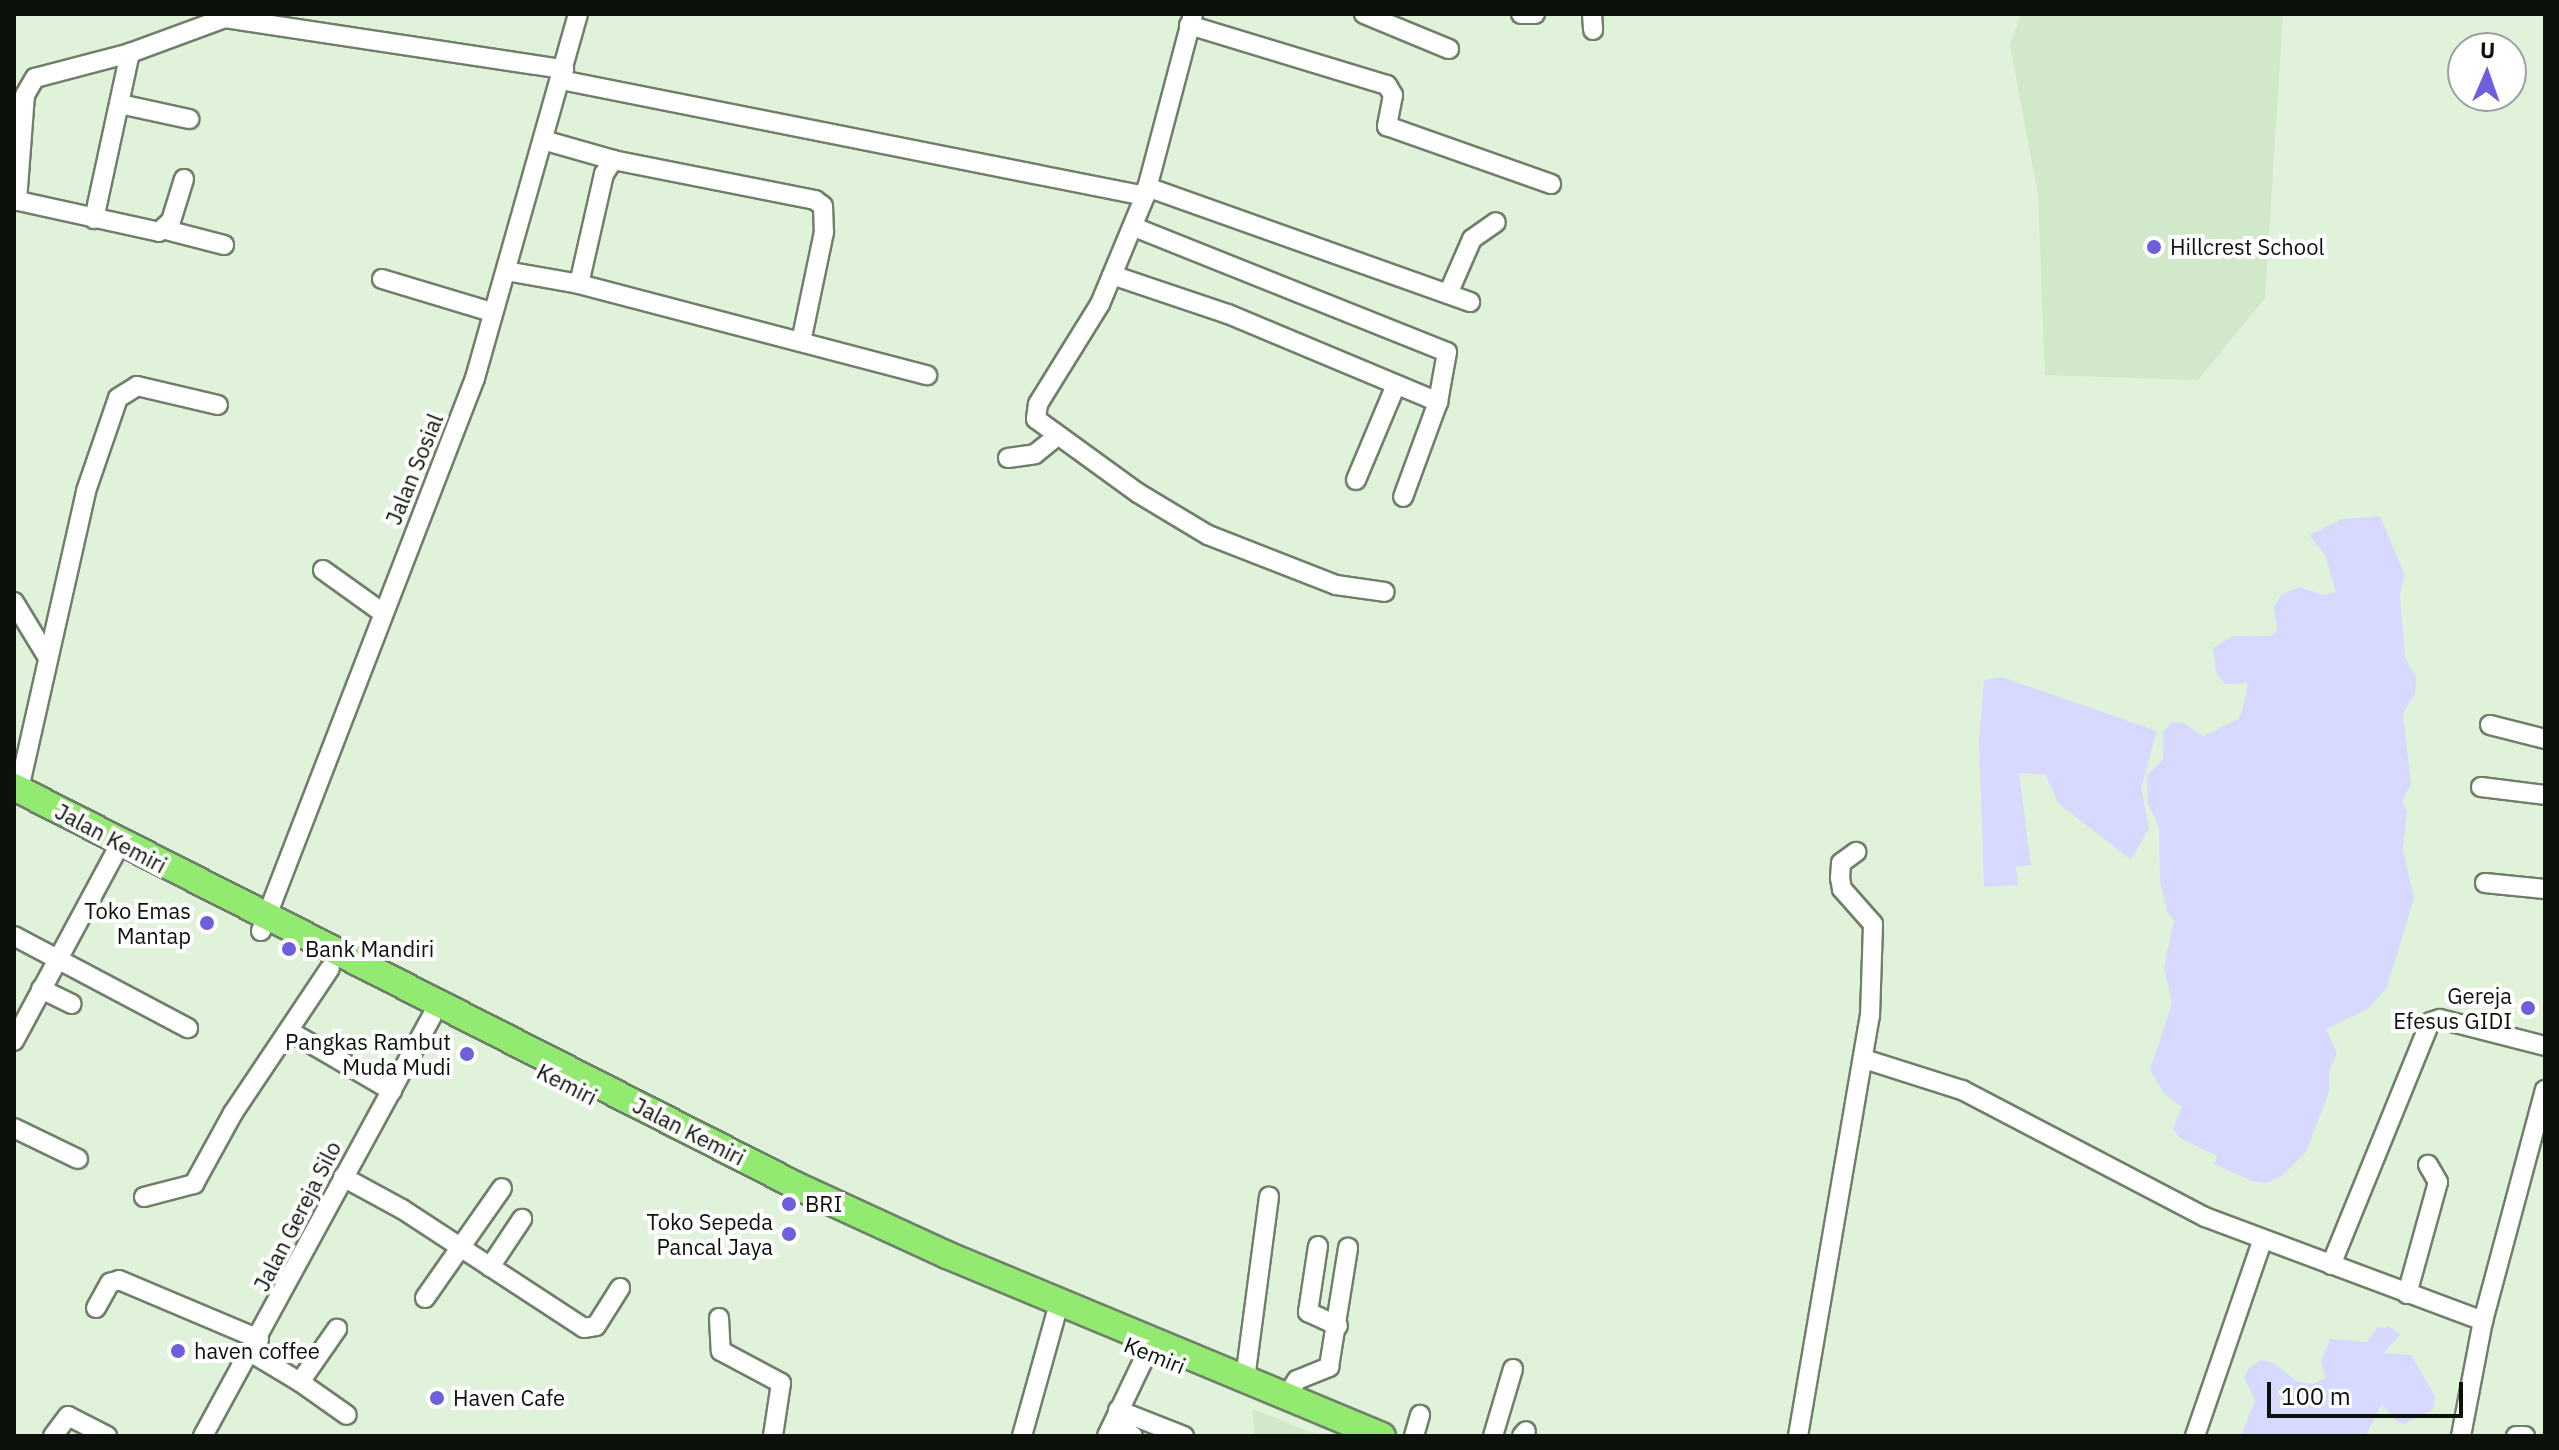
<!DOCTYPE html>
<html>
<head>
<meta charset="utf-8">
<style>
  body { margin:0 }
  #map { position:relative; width:2559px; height:1450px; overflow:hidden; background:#e0f2da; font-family:"IBM Plex Sans",sans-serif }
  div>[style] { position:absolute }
  .built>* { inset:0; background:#d2e8ca }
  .green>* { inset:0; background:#d8d9fe }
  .roads { filter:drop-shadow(2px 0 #6f7f6a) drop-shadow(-2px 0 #6f7f6a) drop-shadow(0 2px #6f7f6a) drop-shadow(0 -2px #6f7f6a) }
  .minor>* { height:18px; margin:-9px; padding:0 9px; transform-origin:9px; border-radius:9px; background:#fff }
  .highway>* { height:26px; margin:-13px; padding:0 13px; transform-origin:13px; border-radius:13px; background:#92ea70 }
  .dots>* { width:22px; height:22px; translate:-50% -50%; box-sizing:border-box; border:4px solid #fff; border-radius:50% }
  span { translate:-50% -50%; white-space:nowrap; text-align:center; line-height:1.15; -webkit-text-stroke:8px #fff; paint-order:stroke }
  .poi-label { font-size:22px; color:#0c110a }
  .left { translate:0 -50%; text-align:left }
  .right { translate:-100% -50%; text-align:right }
  .street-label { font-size:22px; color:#0c110a }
  .frame { position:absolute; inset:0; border:16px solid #0c110a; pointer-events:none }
  .north { position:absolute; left:2447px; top:32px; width:80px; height:80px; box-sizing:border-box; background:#fff; border:2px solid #9ea09d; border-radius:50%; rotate:2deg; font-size:22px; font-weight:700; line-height:32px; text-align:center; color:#0c110a }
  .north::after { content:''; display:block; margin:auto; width:28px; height:36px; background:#6e60da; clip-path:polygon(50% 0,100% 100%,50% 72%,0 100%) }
  .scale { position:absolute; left:2267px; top:1382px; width:196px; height:36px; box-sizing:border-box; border:4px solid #0c110a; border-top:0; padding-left:10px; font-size:24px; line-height:28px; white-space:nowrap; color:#0c110a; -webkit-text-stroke:6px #fff; paint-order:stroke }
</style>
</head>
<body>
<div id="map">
  <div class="built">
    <i style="clip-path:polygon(2021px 14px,2283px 14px,2265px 298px,2198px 380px,2045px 375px,2038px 195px,2010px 45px)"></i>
    <i style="clip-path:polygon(1253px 1409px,1320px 1436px,1254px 1436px)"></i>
  </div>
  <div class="green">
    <i style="clip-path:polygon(2380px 516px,2405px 575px,2400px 594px,2405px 658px,2416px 677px,2415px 693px,2403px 713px,2411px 784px,2402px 801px,2407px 811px,2403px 849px,2414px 899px,2387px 987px,2368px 1009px,2326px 1029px,2337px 1053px,2329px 1072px,2329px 1092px,2306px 1152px,2282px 1176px,2266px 1183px,2252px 1181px,2214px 1164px,2217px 1156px,2180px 1138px,2173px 1129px,2182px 1107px,2165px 1095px,2150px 1070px,2172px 1003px,2164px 967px,2174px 920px,2167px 912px,2160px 881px,2159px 827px,2148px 804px,2147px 775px,2163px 759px,2163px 732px,2172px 722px,2184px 723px,2203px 736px,2238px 719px,2242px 711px,2248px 683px,2225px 684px,2216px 673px,2213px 648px,2233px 636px,2271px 636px,2277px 631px,2274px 607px,2281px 595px,2299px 587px,2324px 595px,2336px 592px,2325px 555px,2309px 535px,2342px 519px)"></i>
    <i style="clip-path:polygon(2002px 677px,2157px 731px,2141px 788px,2149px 828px,2131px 860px,2058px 803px,2046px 775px,2019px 773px,2031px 865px,2016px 867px,2018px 885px,1984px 887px,1979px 739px,1984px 680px)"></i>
    <i style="clip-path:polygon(2389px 1327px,2401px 1334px,2384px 1353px,2411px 1355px,2435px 1396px,2433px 1409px,2405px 1424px,2397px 1422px,2382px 1404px,2365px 1436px,2241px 1436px,2255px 1400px,2244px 1378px,2249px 1368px,2261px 1360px,2274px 1363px,2296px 1381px,2313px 1384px,2325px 1378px,2321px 1361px,2330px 1339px,2367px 1342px,2377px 1328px)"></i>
  </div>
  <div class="roads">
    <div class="minor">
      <i style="left:1364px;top:14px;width:92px;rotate:22.4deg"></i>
      <i style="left:1521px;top:14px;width:14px"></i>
      <i style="left:1592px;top:14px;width:16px;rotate:86deg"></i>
      <i style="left:1189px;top:25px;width:207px;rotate:16.9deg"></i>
      <i style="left:1387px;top:85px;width:12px;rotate:59deg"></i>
      <i style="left:1393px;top:95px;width:32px;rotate:101deg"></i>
      <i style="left:1387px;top:126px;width:174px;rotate:19.5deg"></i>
      <i style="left:561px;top:80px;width:595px;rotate:11.23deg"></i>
      <i style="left:1145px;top:196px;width:188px;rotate:-75.2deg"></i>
      <i style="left:120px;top:104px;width:71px;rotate:12.3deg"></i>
      <i style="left:543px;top:140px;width:73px;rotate:15.9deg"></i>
      <i style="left:1147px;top:187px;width:343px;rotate:19.6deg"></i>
      <i style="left:1145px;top:196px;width:117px;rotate:112.6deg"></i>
      <i style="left:1100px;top:304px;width:118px;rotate:121.8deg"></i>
      <i style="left:1038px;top:404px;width:15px;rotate:98deg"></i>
      <i style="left:1036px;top:419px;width:126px;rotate:36deg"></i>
      <i style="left:1138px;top:493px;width:82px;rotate:31deg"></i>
      <i style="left:1208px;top:535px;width:137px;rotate:21.3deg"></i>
      <i style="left:1336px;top:585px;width:49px;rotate:8.1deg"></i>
      <i style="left:14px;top:200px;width:148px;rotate:12.4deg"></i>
      <i style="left:159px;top:232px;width:16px;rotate:-43deg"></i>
      <i style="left:171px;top:221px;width:44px;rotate:-72.8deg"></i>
      <i style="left:17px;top:201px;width:106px;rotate:-85.7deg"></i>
      <i style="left:25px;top:95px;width:20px;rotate:-60deg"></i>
      <i style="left:35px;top:78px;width:98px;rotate:-14.7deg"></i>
      <i style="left:130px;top:53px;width:101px;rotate:-20.2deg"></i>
      <i style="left:225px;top:18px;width:343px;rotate:8.6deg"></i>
      <i style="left:94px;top:219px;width:170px;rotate:-77.8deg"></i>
      <i style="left:1134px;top:227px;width:337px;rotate:21.8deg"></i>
      <i style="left:1447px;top:352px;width:51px;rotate:100.2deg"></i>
      <i style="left:1438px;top:402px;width:101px;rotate:110.2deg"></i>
      <i style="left:166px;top:230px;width:60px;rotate:14.5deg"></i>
      <i style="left:506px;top:271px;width:74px;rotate:10.1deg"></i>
      <i style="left:579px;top:284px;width:360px;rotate:14.7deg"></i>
      <i style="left:1112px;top:275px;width:122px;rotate:18.6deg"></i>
      <i style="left:1228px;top:314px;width:228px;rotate:22.7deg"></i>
      <i style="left:382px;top:279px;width:114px;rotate:16.8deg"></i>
      <i style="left:579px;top:284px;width:113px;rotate:-77.2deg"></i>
      <i style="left:604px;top:174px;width:17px;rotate:-57deg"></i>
      <i style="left:613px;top:160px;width:206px;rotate:11.2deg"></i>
      <i style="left:815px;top:200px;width:10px;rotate:37deg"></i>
      <i style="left:823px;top:206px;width:26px;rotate:88deg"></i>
      <i style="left:824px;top:232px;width:112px;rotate:101.8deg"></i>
      <i style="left:1448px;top:294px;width:60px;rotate:-66.4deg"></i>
      <i style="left:1472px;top:239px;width:29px;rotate:-35deg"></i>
      <i style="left:1008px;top:458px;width:27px;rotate:-8deg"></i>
      <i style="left:1035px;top:454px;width:28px;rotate:-39deg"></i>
      <i style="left:1356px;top:480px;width:103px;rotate:-67.2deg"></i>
      <i style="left:323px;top:570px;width:74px;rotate:35.6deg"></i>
      <i style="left:14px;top:602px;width:66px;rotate:58.7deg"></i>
      <i style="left:2490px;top:725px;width:57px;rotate:14.3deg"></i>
      <i style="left:2481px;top:787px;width:64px;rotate:7.1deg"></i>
      <i style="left:19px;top:789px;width:305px;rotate:-77.3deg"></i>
      <i style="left:86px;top:491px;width:98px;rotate:-71deg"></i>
      <i style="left:118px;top:398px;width:22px;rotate:-32deg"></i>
      <i style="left:137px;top:386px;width:83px;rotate:13.2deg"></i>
      <i style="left:2485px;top:883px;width:60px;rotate:5.7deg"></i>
      <i style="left:261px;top:931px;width:593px;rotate:-68.84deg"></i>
      <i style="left:475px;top:378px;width:378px;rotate:-74.2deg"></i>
      <i style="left:14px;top:936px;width:197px;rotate:27.9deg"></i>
      <i style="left:41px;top:989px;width:34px;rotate:26deg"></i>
      <i style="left:291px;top:1032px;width:117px;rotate:30.3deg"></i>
      <i style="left:14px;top:1041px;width:226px;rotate:-61.7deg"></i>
      <i style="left:1864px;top:1059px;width:103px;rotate:17.6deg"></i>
      <i style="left:1962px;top:1090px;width:274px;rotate:27.6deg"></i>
      <i style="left:2205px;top:1217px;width:297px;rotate:20.5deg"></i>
      <i style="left:14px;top:1128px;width:71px;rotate:25.8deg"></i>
      <i style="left:343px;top:1177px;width:67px;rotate:28.5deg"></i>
      <i style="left:402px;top:1209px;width:217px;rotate:33.2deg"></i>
      <i style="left:584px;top:1328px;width:12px;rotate:-9deg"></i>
      <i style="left:596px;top:1326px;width:45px;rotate:-57.7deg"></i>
      <i style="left:144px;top:1197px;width:52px;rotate:-14.6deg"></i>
      <i style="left:194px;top:1184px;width:81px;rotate:-61.2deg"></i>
      <i style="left:233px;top:1113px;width:174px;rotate:-56.2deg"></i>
      <i style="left:1318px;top:1246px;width:67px;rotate:98.6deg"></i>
      <i style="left:1308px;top:1312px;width:33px;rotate:25deg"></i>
      <i style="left:2331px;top:1265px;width:262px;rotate:-67.8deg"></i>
      <i style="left:2430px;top:1022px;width:10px;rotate:-17deg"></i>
      <i style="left:2440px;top:1019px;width:108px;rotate:14.4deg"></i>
      <i style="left:490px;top:1267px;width:58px;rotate:-56.3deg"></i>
      <i style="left:2407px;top:1294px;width:116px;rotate:-74.5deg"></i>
      <i style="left:2438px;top:1182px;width:20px;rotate:-120deg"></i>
      <i style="left:425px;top:1298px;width:134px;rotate:-55deg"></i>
      <i style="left:96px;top:1308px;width:29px;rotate:-61deg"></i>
      <i style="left:110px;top:1283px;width:9px;rotate:-18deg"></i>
      <i style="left:119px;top:1280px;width:152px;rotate:22.9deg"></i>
      <i style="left:719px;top:1318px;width:33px;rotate:87deg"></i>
      <i style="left:721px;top:1351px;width:68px;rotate:28.1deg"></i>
      <i style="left:781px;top:1383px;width:54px;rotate:98.6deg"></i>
      <i style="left:250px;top:1352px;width:58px;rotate:31deg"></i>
      <i style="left:300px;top:1382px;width:65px;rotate:-55.1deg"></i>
      <i style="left:1245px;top:1379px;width:184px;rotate:-82.5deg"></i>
      <i style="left:300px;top:1382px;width:57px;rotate:35.1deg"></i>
      <i style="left:1287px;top:1396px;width:19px;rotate:-58deg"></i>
      <i style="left:1297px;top:1380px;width:35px;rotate:-22deg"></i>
      <i style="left:1329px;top:1367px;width:121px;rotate:-80.9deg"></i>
      <i style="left:1118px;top:1410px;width:71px;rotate:21.5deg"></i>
      <i style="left:1127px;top:1414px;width:18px;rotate:90deg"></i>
      <i style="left:1127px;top:1432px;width:7px;rotate:34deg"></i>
      <i style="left:53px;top:1436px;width:25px;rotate:-53deg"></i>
      <i style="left:68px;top:1416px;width:44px;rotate:27.1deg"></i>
      <i style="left:203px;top:1436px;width:478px;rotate:-61.4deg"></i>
      <i style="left:1022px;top:1436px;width:127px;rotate:-74.4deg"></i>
      <i style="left:1107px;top:1436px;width:106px;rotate:-64.4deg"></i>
      <i style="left:1414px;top:1436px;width:22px;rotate:-74deg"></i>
      <i style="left:1493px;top:1436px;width:70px;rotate:-73.4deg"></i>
      <i style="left:1522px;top:1436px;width:6px;rotate:-51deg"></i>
      <i style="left:1798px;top:1436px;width:426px;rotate:-80.3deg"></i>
      <i style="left:1870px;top:1016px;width:92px;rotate:-88.1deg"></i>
      <i style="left:1873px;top:924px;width:47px;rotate:-131.5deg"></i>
      <i style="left:1842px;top:889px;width:11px;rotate:-100deg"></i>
      <i style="left:1840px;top:878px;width:15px;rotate:-86deg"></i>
      <i style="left:1841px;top:863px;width:19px;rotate:-36deg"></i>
      <i style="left:2195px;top:1436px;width:208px;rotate:-71deg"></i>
      <i style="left:2461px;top:1436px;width:117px;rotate:-79.2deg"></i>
      <i style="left:2483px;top:1321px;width:239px;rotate:-75deg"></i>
      <i style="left:2516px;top:1436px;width:9px"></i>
    </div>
    <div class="highway">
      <i style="left:14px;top:787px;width:879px;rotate:27deg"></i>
      <i style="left:797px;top:1186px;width:165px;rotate:24.7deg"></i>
      <i style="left:947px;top:1255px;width:471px;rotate:22.6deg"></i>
    </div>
  </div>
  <div class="dots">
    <i style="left:2154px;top:247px;background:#6e60da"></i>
    <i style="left:207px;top:923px;background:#6e60da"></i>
    <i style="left:289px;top:949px;background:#6e60da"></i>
    <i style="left:2528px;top:1008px;background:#6e60da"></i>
    <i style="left:467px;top:1054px;background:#6e60da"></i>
    <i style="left:789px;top:1204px;background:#6e60da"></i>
    <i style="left:789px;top:1234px;background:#6e60da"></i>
    <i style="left:178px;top:1351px;background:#6e60da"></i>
    <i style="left:437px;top:1398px;background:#6e60da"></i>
  </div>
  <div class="poi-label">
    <span class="left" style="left:2170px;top:247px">Hillcrest School</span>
    <span class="right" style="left:191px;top:923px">Toko Emas<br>Mantap</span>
    <span class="left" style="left:305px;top:949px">Bank Mandiri</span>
    <span class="right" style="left:2512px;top:1008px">Gereja<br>Efesus GIDI</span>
    <span class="right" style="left:451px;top:1054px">Pangkas Rambut<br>Muda Mudi</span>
    <span class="left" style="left:805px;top:1204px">BRI</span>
    <span class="right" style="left:773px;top:1234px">Toko Sepeda<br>Pancal Jaya</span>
    <span class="left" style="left:194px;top:1351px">haven coffee</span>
    <span class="left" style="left:453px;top:1398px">Haven Cafe</span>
  </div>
  <div class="street-label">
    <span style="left:414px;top:469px;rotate:-68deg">Jalan Sosial</span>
    <span style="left:111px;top:838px;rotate:28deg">Jalan Kemiri</span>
    <span style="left:567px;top:1084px;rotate:27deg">Kemiri</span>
    <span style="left:689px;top:1131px;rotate:27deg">Jalan Kemiri</span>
    <span style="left:297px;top:1216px;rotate:-63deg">Jalan Gereja Silo</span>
    <span style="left:1155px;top:1355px;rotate:22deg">Kemiri</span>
  </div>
  <div class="frame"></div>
  <div class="north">U</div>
  <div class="scale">100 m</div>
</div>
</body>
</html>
